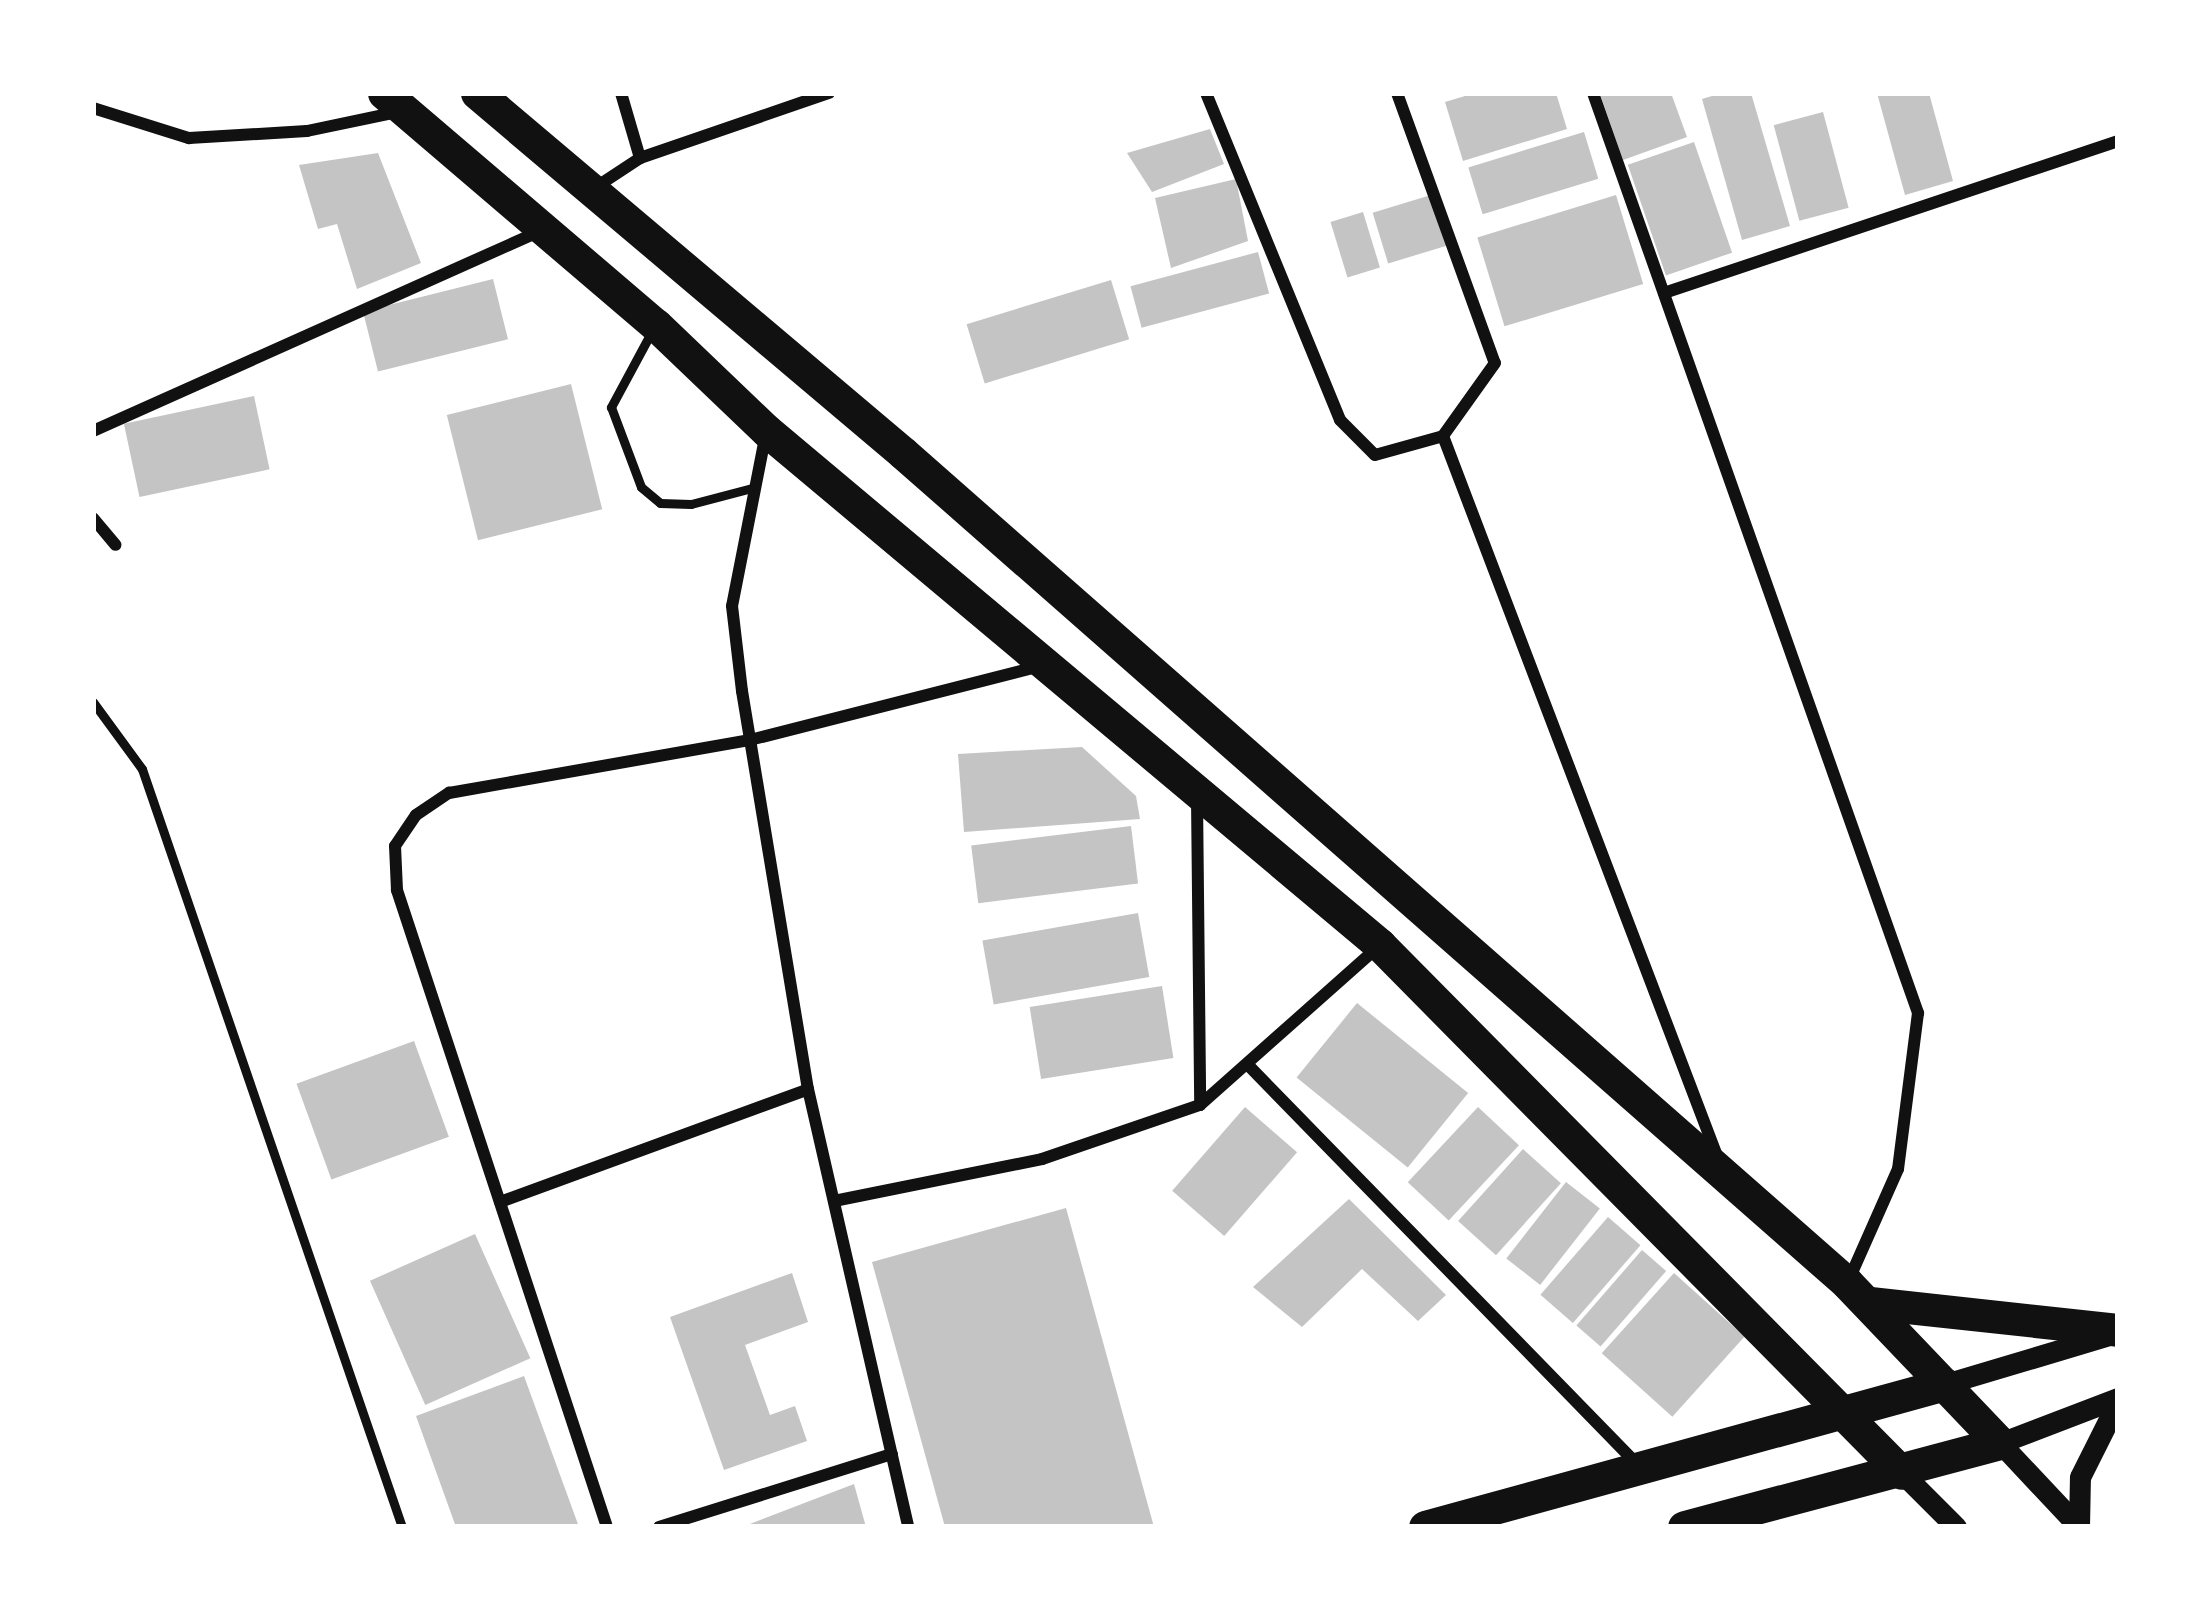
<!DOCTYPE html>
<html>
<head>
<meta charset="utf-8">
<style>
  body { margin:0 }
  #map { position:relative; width:2211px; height:1620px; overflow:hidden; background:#fff; font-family:Quicksand,sans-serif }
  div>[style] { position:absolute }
  .building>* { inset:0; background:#c4c4c4; transform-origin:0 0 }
  .service>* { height:9px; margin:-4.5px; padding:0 4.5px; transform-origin:4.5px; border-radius:4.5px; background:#111 }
  .minor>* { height:12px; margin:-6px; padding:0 6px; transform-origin:6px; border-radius:6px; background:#111 }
  .tertiary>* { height:21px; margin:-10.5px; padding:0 10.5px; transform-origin:10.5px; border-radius:10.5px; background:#111 }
  .trunk>* { height:33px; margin:-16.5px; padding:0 16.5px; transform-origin:16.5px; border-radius:16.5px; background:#111 }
  span { translate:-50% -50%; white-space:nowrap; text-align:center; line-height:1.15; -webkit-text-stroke:9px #fff; paint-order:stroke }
  .frame { position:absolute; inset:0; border:96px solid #fff; pointer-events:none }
</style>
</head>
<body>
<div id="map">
  <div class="building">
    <i style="clip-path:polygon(1475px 93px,1556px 93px,1567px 129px,1463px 161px,1445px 102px)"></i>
    <i style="clip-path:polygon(1671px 93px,1687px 137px,1623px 160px,1600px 94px)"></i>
    <i style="clip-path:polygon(1722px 93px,1751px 93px,1790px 226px,1742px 240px,1702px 99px)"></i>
    <i style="clip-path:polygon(1877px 93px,1929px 93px,1953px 181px,1905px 195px)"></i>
    <i style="left:1823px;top:112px;width:99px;height:51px;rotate:75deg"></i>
    <i style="clip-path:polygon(1210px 129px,1224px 164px,1152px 192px,1127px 153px)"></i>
    <i style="left:1584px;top:132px;width:49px;height:121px;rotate:73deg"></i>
    <i style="left:1694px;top:142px;width:117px;height:70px;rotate:71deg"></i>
    <i style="clip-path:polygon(378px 153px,421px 263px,357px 289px,337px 224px,318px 229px,299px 165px)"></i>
    <i style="clip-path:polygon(1236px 179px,1248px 241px,1171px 268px,1155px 198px)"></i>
    <i style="left:1431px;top:195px;width:53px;height:61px;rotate:73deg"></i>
    <i style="left:1616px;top:195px;width:93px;height:145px;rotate:73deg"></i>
    <i style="left:1363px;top:212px;width:58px;height:34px;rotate:73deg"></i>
    <i style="left:1258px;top:252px;width:43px;height:132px;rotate:75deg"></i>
    <i style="left:493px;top:279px;width:62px;height:134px;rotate:76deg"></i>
    <i style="left:1111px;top:280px;width:62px;height:151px;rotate:73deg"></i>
    <i style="left:571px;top:384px;width:129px;height:128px;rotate:76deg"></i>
    <i style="left:254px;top:396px;width:75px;height:133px;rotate:78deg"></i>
    <i style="clip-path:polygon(1082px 747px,1136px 796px,1140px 819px,964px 832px,958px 754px)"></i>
    <i style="left:1131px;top:826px;width:58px;height:161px;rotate:83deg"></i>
    <i style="left:1138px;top:913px;width:65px;height:158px;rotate:80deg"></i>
    <i style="left:1162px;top:986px;width:73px;height:134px;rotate:81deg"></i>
    <i style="left:1357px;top:1003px;width:143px;height:96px;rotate:39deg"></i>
    <i style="left:414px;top:1041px;width:102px;height:125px;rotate:70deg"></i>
    <i style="left:1245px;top:1107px;width:69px;height:111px;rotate:41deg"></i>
    <i style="left:1478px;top:1107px;width:56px;height:103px;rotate:43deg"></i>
    <i style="left:1523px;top:1149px;width:51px;height:97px;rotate:42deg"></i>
    <i style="left:1566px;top:1182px;width:43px;height:97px;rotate:38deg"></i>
    <i style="clip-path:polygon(1349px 1199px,1446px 1295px,1418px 1321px,1362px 1269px,1302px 1327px,1253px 1287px)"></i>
    <i style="clip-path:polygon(1066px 1208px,1154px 1527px,945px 1527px,872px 1262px)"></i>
    <i style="left:1608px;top:1217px;width:43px;height:103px;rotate:41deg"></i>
    <i style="left:475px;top:1234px;width:136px;height:115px;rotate:66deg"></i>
    <i style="left:1642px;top:1250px;width:32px;height:100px;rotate:41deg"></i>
    <i style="clip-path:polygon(792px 1273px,808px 1322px,745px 1345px,770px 1415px,795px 1406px,807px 1441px,724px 1470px,670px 1317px)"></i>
    <i style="left:1674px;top:1273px;width:95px;height:108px;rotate:42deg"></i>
    <i style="clip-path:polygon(524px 1376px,579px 1527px,456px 1527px,416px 1416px)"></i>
    <i style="clip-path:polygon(854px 1484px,866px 1527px,742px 1527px)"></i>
  </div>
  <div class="service">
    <i style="left:653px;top:329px;width:89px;rotate:118.3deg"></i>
    <i style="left:611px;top:407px;width:85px;rotate:69.4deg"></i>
    <i style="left:641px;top:487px;width:25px;rotate:40deg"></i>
    <i style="left:660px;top:503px;width:31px;rotate:2deg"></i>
    <i style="left:691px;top:504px;width:63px;rotate:-14.7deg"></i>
    <i style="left:93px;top:702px;width:83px;rotate:53.8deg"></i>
    <i style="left:142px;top:769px;width:801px;rotate:71.07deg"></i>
  </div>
  <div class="minor">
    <i style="left:621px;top:93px;width:68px;rotate:73.7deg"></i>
    <i style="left:1206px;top:93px;width:353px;rotate:67.7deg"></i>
    <i style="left:1340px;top:420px;width:49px;rotate:45deg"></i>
    <i style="left:1375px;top:455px;width:71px;rotate:-15.6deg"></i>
    <i style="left:1443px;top:436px;width:767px;rotate:69.16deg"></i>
    <i style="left:1397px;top:93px;width:287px;rotate:70.1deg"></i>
    <i style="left:1495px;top:363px;width:90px;rotate:125.5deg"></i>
    <i style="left:1593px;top:93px;width:976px;rotate:70.54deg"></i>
    <i style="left:1918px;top:1013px;width:157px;rotate:97.3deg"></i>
    <i style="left:1898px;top:1169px;width:124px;rotate:113.9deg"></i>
    <i style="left:93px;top:108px;width:101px;rotate:17.4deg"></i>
    <i style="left:189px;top:138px;width:118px;rotate:-3.4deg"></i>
    <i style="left:307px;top:131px;width:92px;rotate:-11.9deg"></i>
    <i style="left:593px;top:189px;width:56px;rotate:-33.4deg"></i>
    <i style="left:640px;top:158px;width:200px;rotate:-19deg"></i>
    <i style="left:1664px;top:293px;width:479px;rotate:-18.5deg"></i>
    <i style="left:93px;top:431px;width:490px;rotate:-24.1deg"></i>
    <i style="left:766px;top:433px;width:176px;rotate:101.1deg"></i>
    <i style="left:732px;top:606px;width:86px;rotate:83.3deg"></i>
    <i style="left:742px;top:691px;width:403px;rotate:80.6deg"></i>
    <i style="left:808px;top:1089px;width:449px;rotate:77.1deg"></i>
    <i style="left:93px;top:518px;width:35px;rotate:50deg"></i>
    <i style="left:1197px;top:798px;width:307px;rotate:89.4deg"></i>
    <i style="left:1249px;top:1066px;width:554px;rotate:45.73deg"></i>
    <i style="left:834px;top:1201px;width:212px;rotate:-11.4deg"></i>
    <i style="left:1042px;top:1159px;width:167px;rotate:-18.9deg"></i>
    <i style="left:1200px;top:1105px;width:239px;rotate:-41.6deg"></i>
    <i style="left:500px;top:1202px;width:328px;rotate:-20.1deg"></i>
    <i style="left:607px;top:1527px;width:671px;rotate:-108.25deg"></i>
    <i style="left:397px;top:890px;width:44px;rotate:-92.6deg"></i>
    <i style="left:395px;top:846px;width:37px;rotate:-56deg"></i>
    <i style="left:416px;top:815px;width:40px;rotate:-34deg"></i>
    <i style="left:449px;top:793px;width:306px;rotate:-10deg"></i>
    <i style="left:750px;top:740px;width:299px;rotate:-14.3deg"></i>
    <i style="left:659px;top:1527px;width:244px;rotate:-17.4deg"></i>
  </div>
  <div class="tertiary">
    <i style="left:1945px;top:1384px;width:168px;rotate:-16.6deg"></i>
    <i style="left:1902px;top:1473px;width:76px;rotate:45deg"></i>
    <i style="left:2079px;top:1527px;width:115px;rotate:-133.2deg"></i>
    <i style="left:2000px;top:1443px;width:126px;rotate:-20.9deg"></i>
    <i style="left:2079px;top:1527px;width:50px;rotate:-88.9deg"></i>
    <i style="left:2080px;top:1477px;width:85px;rotate:-63.4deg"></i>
  </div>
  <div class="trunk">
    <i style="left:384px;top:93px;width:358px;rotate:40.5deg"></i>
    <i style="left:656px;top:325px;width:153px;rotate:43.7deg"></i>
    <i style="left:767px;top:431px;width:800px;rotate:39.98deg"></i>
    <i style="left:1380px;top:945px;width:742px;rotate:45.33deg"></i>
    <i style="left:477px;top:93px;width:558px;rotate:40.2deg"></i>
    <i style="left:903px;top:453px;width:1257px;rotate:41.32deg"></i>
    <i style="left:1847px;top:1283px;width:221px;rotate:46.3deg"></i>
    <i style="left:2000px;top:1443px;width:327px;rotate:165.1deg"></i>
    <i style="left:1870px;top:1303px;width:249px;rotate:6.2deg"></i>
    <i style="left:1425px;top:1527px;width:539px;rotate:-15.38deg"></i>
  </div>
  <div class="frame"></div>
</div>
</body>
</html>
